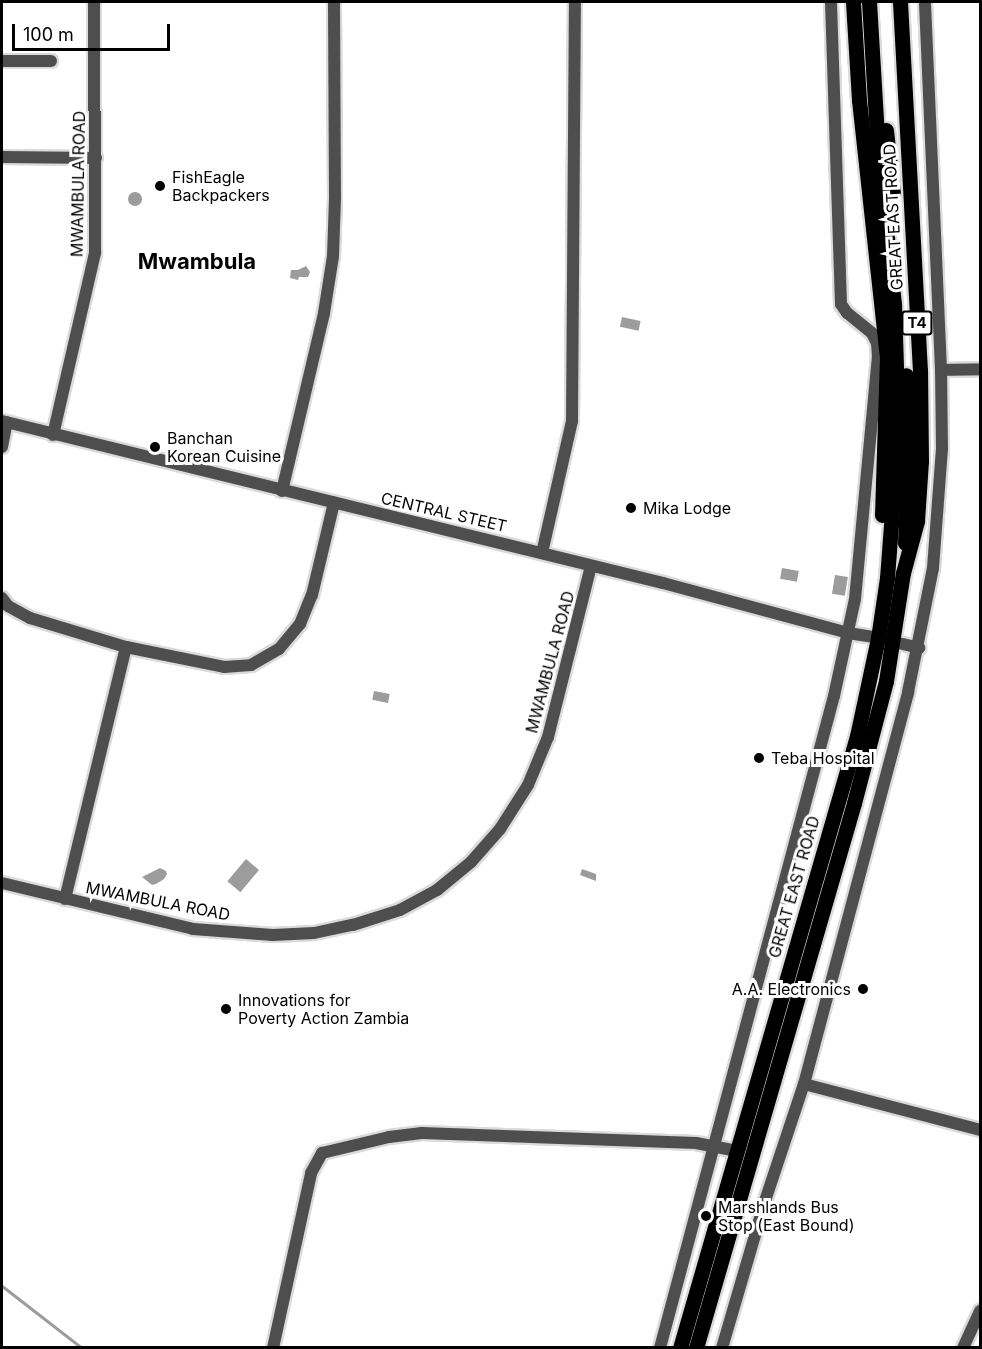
<!DOCTYPE html>
<html>
<head>
<meta charset="utf-8">
<style>
  body { margin:0 }
  #map { position:relative; width:982px; height:1349px; overflow:hidden; background:#fff; font-family:Inter,sans-serif }
  div>[style] { position:absolute }
  .water>* { inset:0; background:#9c9c9c; transform-origin:0 0 }
  .round { border-radius:50% }
  .stream>* { height:3px; margin:-1.5px; padding:0 1.5px; transform-origin:1.5px; border-radius:1.5px; background:#9c9c9c }
  .roads { filter:drop-shadow(2px 0 #dbdbdb) drop-shadow(-2px 0 #dbdbdb) drop-shadow(0 2px #dbdbdb) drop-shadow(0 -2px #dbdbdb) }
  .street>* { height:12px; margin:-6px; padding:0 6px; transform-origin:6px; border-radius:6px; background:#4e4e4e }
  .primary>* { height:15px; margin:-7.5px; padding:0 7.5px; transform-origin:7.5px; border-radius:7.5px; background:#000 }
  .dots>* { width:16px; height:16px; translate:-50% -50%; box-sizing:border-box; border:3px solid #fff; border-radius:50% }
  span { translate:-50% -50%; white-space:nowrap; text-align:center; line-height:1.15; -webkit-text-stroke:6px #fff; paint-order:stroke }
  .shield-label span { padding:2px 4px; background:#fff; border:2px solid; border-radius:4px; -webkit-text-stroke-width:0 }
  .shield-label { font-size:15px; color:#000; font-weight:700 }
  .poi-label { font-size:16px; color:#000 }
  .left { translate:0 -50%; text-align:left }
  .right { translate:-100% -50%; text-align:right }
  .street-label { font-size:16px; color:#000 }
  .district-label { font-size:22px; color:#000; font-weight:700 }
  .frame { position:absolute; inset:0; border:3px solid #000; pointer-events:none }
  .scale { position:absolute; left:12px; top:24px; width:158px; height:27px; box-sizing:border-box; border:3px solid #000; border-top:0; padding-left:8px; font-size:18px; line-height:21px; white-space:nowrap; color:#000; -webkit-text-stroke:4px #fff; paint-order:stroke }
</style>
</head>
<body>
<div id="map">
  <div class="water">
    <i class="round" style="left:128px;top:192px;width:14px;height:14px"></i>
    <i style="clip-path:polygon(306px 266px,310px 272px,308px 277px,299px 277px,298px 280px,290px 278px,291px 270px,298px 270px)"></i>
    <i style="left:622px;top:317px;width:19px;height:10px;rotate:12deg"></i>
    <i style="left:782px;top:568px;width:17px;height:11px;rotate:10deg"></i>
    <i style="left:835px;top:575px;width:13px;height:19px;rotate:9deg"></i>
    <i style="left:374px;top:691px;width:16px;height:9px;rotate:11deg"></i>
    <i style="left:246px;top:859px;width:17px;height:29px;rotate:40deg"></i>
    <i style="clip-path:polygon(160px 868px,166px 871px,167px 874px,164px 879px,156px 884px,152px 885px,142px 877px)"></i>
    <i style="clip-path:polygon(582px 869px,596px 874px,596px 881px,580px 875px)"></i>
  </div>
  <div class="stream">
    <i style="left:2px;top:1286px;width:101px;rotate:37.8deg"></i>
  </div>
  <div class="roads">
    <div class="street">
      <i style="left:2px;top:61px;width:49px"></i>
      <i style="left:2px;top:157px;width:94px;rotate:0.6deg"></i>
      <i style="left:941px;top:370px;width:39px;rotate:-1deg"></i>
      <i style="left:2px;top:421px;width:681px;rotate:13.77deg"></i>
      <i style="left:663px;top:583px;width:192px;rotate:15.1deg"></i>
      <i style="left:848px;top:633px;width:30px;rotate:9deg"></i>
      <i style="left:53px;top:435px;width:187px;rotate:-77deg"></i>
      <i style="left:95px;top:253px;width:251px;rotate:-90.2deg"></i>
      <i style="left:2px;top:447px;width:25px;rotate:-79deg"></i>
      <i style="left:282px;top:491px;width:183px;rotate:-76.7deg"></i>
      <i style="left:324px;top:313px;width:58px;rotate:-81deg"></i>
      <i style="left:333px;top:256px;width:58px;rotate:-88deg"></i>
      <i style="left:335px;top:198px;width:196px;rotate:-90.3deg"></i>
      <i style="left:542px;top:553px;width:135px;rotate:-77.2deg"></i>
      <i style="left:572px;top:421px;width:419px;rotate:-89.6deg"></i>
      <i style="left:2px;top:598px;width:10px;rotate:53deg"></i>
      <i style="left:8px;top:606px;width:25px;rotate:29deg"></i>
      <i style="left:30px;top:618px;width:100px;rotate:16.8deg"></i>
      <i style="left:126px;top:647px;width:100px;rotate:11.5deg"></i>
      <i style="left:224px;top:667px;width:27px;rotate:-4deg"></i>
      <i style="left:251px;top:665px;width:32px;rotate:-30deg"></i>
      <i style="left:279px;top:649px;width:33px;rotate:-50deg"></i>
      <i style="left:300px;top:624px;width:31px;rotate:-68deg"></i>
      <i style="left:312px;top:595px;width:95px;rotate:-76.6deg"></i>
      <i style="left:894px;top:642px;width:26px;rotate:13deg"></i>
      <i style="left:2px;top:883px;width:196px;rotate:13.5deg"></i>
      <i style="left:193px;top:929px;width:80px;rotate:4.3deg"></i>
      <i style="left:273px;top:935px;width:41px;rotate:-2.8deg"></i>
      <i style="left:314px;top:933px;width:40px;rotate:-12deg"></i>
      <i style="left:353px;top:925px;width:49px;rotate:-17.7deg"></i>
      <i style="left:400px;top:910px;width:42px;rotate:-28.4deg"></i>
      <i style="left:437px;top:890px;width:44px;rotate:-39.5deg"></i>
      <i style="left:471px;top:862px;width:44px;rotate:-48.7deg"></i>
      <i style="left:500px;top:829px;width:52px;rotate:-57.5deg"></i>
      <i style="left:528px;top:785px;width:52px;rotate:-67.4deg"></i>
      <i style="left:548px;top:737px;width:176px;rotate:-75.9deg"></i>
      <i style="left:65px;top:899px;width:259px;rotate:-76.4deg"></i>
      <i style="left:804px;top:1084px;width:182px;rotate:14.6deg"></i>
      <i style="left:273px;top:1348px;width:179px;rotate:-77.7deg"></i>
      <i style="left:311px;top:1173px;width:23px;rotate:-61deg"></i>
      <i style="left:322px;top:1153px;width:69px;rotate:-13.4deg"></i>
      <i style="left:389px;top:1137px;width:33px;rotate:-7deg"></i>
      <i style="left:422px;top:1133px;width:274px;rotate:2.1deg"></i>
      <i style="left:696px;top:1143px;width:42px;rotate:11deg"></i>
      <i style="left:660px;top:1348px;width:675px;rotate:-75.06deg"></i>
      <i style="left:834px;top:696px;width:99px;rotate:-77.8deg"></i>
      <i style="left:855px;top:599px;width:243px;rotate:-84.6deg"></i>
      <i style="left:878px;top:357px;width:14px;rotate:-94deg"></i>
      <i style="left:877px;top:343px;width:11px;rotate:-117deg"></i>
      <i style="left:872px;top:333px;width:32px;rotate:-141deg"></i>
      <i style="left:847px;top:313px;width:11px;rotate:-124deg"></i>
      <i style="left:841px;top:304px;width:302px;rotate:-91.9deg"></i>
      <i style="left:722px;top:1348px;width:150px;rotate:-73.7deg"></i>
      <i style="left:764px;top:1204px;width:126px;rotate:-71.6deg"></i>
      <i style="left:804px;top:1084px;width:406px;rotate:-75.1deg"></i>
      <i style="left:908px;top:692px;width:126px;rotate:-78.6deg"></i>
      <i style="left:933px;top:568px;width:119px;rotate:-85.7deg"></i>
      <i style="left:942px;top:449px;width:79px;rotate:-90.7deg"></i>
      <i style="left:941px;top:370px;width:368px;rotate:-92.5deg"></i>
      <i style="left:963px;top:1348px;width:41px;rotate:-65.3deg"></i>
    </div>
    <div class="primary">
      <i style="left:853px;top:2px;width:98px;rotate:86.5deg"></i>
      <i style="left:859px;top:100px;width:258px;rotate:83.8deg"></i>
      <i style="left:887px;top:356px;width:159px;rotate:91.8deg"></i>
      <i style="left:886px;top:130px;width:63px;rotate:83.7deg"></i>
      <i style="left:905px;top:543px;width:113px;rotate:-87.5deg"></i>
      <i style="left:910px;top:430px;width:55px;rotate:-94.2deg"></i>
      <i style="left:680px;top:1348px;width:637px;rotate:-73.87deg"></i>
      <i style="left:857px;top:736px;width:100px;rotate:-77.9deg"></i>
      <i style="left:878px;top:638px;width:61px;rotate:-81.5deg"></i>
      <i style="left:887px;top:578px;width:148px;rotate:-85.7deg"></i>
      <i style="left:898px;top:430px;width:126px;rotate:-91.8deg"></i>
      <i style="left:894px;top:304px;width:152px;rotate:-96deg"></i>
      <i style="left:878px;top:153px;width:151px;rotate:-93.4deg"></i>
      <i style="left:696px;top:1348px;width:567px;rotate:-73.83deg"></i>
      <i style="left:854px;top:803px;width:126px;rotate:-75.3deg"></i>
      <i style="left:886px;top:681px;width:109px;rotate:-81.1deg"></i>
      <i style="left:903px;top:573px;width:54px;rotate:-74.9deg"></i>
      <i style="left:917px;top:521px;width:60px;rotate:-86.2deg"></i>
      <i style="left:921px;top:461px;width:90px;rotate:-90.6deg"></i>
      <i style="left:920px;top:371px;width:370px;rotate:-93.1deg"></i>
    </div>
  </div>
  <div class="dots">
    <i style="left:160px;top:186px;background:#000"></i>
    <i style="left:155px;top:447px;background:#000"></i>
    <i style="left:631px;top:508px;background:#000"></i>
    <i style="left:759px;top:758px;background:#000"></i>
    <i style="left:863px;top:989px;background:#000"></i>
    <i style="left:226px;top:1009px;background:#000"></i>
    <i style="left:706px;top:1216px;background:#000"></i>
  </div>
  <div class="shield-label">
    <span style="left:917px;top:323px">T4</span>
  </div>
  <div class="poi-label">
    <span class="left" style="left:172px;top:186px">FishEagle<br>Backpackers</span>
    <span class="left" style="left:167px;top:447px">Banchan<br>Korean Cuisine</span>
    <span class="left" style="left:643px;top:508px">Mika Lodge</span>
    <span class="left" style="left:771px;top:758px">Teba Hospital</span>
    <span class="right" style="left:851px;top:989px">A.A. Electronics</span>
    <span class="left" style="left:238px;top:1009px">Innovations for<br>Poverty Action Zambia</span>
    <span class="left" style="left:718px;top:1216px">Marshlands Bus<br>Stop (East Bound)</span>
  </div>
  <div class="street-label">
    <span style="left:78px;top:184px;rotate:-89deg">MWAMBULA ROAD</span>
    <span style="left:893px;top:217px;rotate:-93deg">GREAT EAST ROAD</span>
    <span style="left:444px;top:512px;rotate:13deg">CENTRAL STEET</span>
    <span style="left:550px;top:662px;rotate:-75deg">MWAMBULA ROAD</span>
    <span style="left:794px;top:887px;rotate:-74deg">GREAT EAST ROAD</span>
    <span style="left:158px;top:901px;rotate:11deg">MWAMBULA ROAD</span>
  </div>
  <div class="district-label">
    <span style="left:197px;top:262px">Mwambula</span>
  </div>
  <div class="frame"></div>
  <div class="scale">100 m</div>
</div>
</body>
</html>
